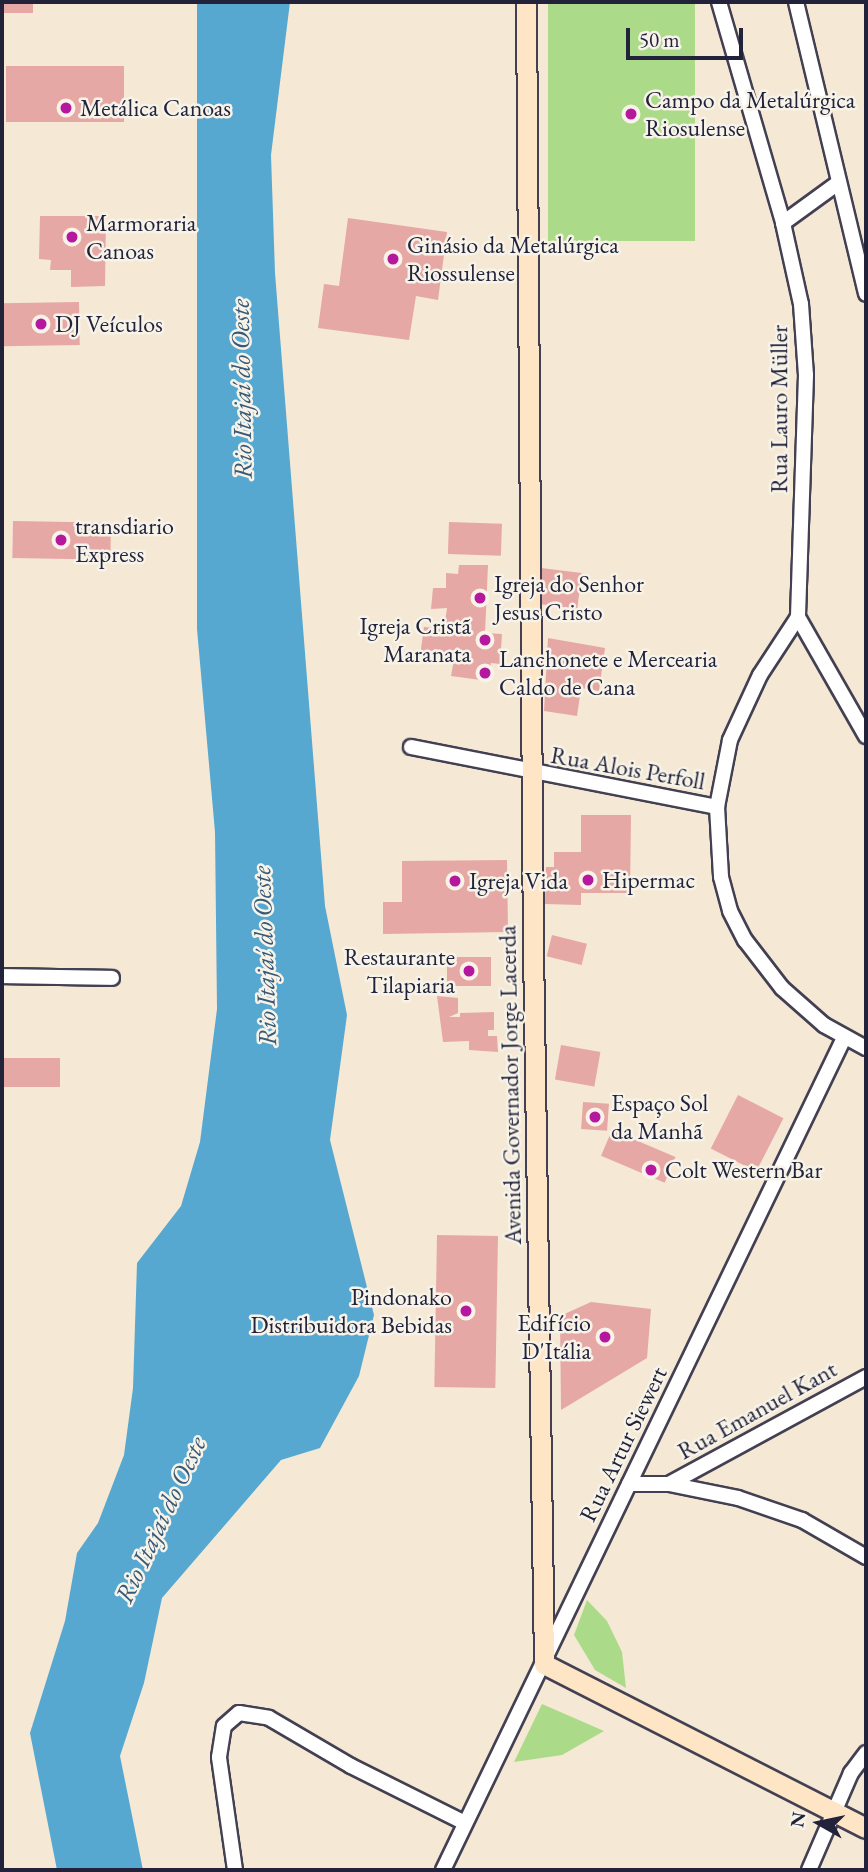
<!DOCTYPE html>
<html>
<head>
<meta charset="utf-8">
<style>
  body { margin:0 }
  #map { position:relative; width:868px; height:1872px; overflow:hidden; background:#f5e8d4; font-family:"EB Garamond",serif }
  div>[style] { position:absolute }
  .green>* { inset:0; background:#abdb89; transform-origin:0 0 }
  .water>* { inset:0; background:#56a8d1 }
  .building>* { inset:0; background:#e6a8a5; transform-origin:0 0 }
  .roads { filter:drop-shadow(2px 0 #424052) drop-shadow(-2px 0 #424052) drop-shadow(0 2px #424052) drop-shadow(0 -2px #424052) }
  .minor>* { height:14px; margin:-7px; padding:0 7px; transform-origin:7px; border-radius:7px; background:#fff }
  .secondary>* { height:19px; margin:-9.5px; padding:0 9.5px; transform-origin:9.5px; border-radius:9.5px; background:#fde5c5 }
  .dots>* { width:19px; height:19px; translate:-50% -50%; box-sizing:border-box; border:4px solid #f7f3e8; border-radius:50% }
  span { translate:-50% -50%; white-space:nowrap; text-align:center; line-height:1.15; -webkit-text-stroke:5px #f7f3e8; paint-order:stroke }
  .poi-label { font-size:24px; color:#22223b }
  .left { translate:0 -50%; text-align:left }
  .right { translate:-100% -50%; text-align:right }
  .street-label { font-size:24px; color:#22223b }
  .water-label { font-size:26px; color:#375877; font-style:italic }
  .frame { position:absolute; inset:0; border:4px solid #22223b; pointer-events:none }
  .north { position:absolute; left:784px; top:1788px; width:70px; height:70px; -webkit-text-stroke:5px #f7f3e8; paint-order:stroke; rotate:279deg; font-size:19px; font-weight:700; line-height:28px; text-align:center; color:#22223b }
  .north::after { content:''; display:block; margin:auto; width:24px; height:32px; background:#22223b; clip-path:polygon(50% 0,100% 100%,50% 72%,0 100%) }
  .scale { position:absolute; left:626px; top:28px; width:117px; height:32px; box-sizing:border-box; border:4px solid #22223b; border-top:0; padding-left:9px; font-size:21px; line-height:24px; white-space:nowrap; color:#22223b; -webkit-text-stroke:5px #f7f3e8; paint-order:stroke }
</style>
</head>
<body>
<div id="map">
  <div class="green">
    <i style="left:548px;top:2px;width:147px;height:239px"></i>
    <i style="clip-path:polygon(587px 1600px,607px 1621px,622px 1652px,626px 1688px,595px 1670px,574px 1635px)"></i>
    <i style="clip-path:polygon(542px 1704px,604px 1731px,562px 1755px,514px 1762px)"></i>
  </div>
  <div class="water">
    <i style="clip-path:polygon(197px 2px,290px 2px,271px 155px,275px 273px,325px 906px,347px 1015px,330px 1140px,374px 1315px,359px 1376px,320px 1448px,281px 1460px,162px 1598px,144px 1683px,120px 1756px,143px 1870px,57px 1870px,30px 1733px,65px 1621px,77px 1553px,98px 1523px,124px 1455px,133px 1388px,137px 1263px,181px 1206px,200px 1142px,217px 1009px,215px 832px,197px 629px)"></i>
  </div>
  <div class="building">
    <i style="left:2px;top:2px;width:31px;height:11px"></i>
    <i style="left:124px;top:66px;width:56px;height:118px;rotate:90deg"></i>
    <i style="clip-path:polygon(40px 216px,106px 216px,105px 286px,71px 287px,71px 270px,50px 270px,51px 260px,39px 259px)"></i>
    <i style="clip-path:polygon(348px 218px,447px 232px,438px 300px,416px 296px,409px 340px,318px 328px,324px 284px,339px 286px)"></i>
    <i style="left:79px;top:302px;width:43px;height:77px;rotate:89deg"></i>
    <i style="left:13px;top:521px;width:98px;height:37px;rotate:1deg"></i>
    <i style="left:449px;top:522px;width:53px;height:32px;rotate:2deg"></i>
    <i style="clip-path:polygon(459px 565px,488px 565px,485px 633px,502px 634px,500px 664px,491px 663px,488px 681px,451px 676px,454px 659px,420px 656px,424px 627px,444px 629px,447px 608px,431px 609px,433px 588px,446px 588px,446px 573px,458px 574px)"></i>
    <i style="left:541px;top:568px;width:41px;height:36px;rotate:7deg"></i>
    <i style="clip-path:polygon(548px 638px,605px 648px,599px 691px,581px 688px,577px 716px,544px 711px)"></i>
    <i style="clip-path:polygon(581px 815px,631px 815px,630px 893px,581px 893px,581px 905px,545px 904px,546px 867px,554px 867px,554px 852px,581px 852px)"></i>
    <i style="clip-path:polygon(507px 860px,508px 932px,383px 934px,383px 902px,402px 902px,402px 861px)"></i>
    <i style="left:552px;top:935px;width:36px;height:22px;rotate:14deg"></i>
    <i style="left:447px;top:957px;width:44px;height:29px"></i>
    <i style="clip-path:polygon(437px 996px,458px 998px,458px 1013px,449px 1017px,460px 1017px,460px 1013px,494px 1012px,494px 1030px,488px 1030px,488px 1036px,497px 1036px,498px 1052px,469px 1050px,469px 1041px,443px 1042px)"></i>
    <i style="left:561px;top:1045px;width:40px;height:35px;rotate:10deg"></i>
    <i style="left:2px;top:1058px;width:58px;height:29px"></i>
    <i style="left:738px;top:1095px;width:51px;height:60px;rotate:27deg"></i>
    <i style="left:583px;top:1102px;width:26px;height:27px;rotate:4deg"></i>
    <i style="left:612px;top:1130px;width:69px;height:28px;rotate:23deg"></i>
    <i style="left:437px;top:1235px;width:61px;height:152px;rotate:1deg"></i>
    <i style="clip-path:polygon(591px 1302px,651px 1309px,647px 1358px,561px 1410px,560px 1316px)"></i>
  </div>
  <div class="roads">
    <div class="minor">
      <i style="left:719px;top:2px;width:230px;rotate:73.8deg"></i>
      <i style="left:783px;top:223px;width:83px;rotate:77.5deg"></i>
      <i style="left:801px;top:304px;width:71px;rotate:86deg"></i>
      <i style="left:806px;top:375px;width:242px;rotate:91.9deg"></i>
      <i style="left:796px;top:2px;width:300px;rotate:76.5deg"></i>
      <i style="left:783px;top:223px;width:68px;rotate:-36deg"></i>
      <i style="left:798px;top:617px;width:69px;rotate:123.2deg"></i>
      <i style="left:760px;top:675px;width:72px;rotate:114.8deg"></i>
      <i style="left:730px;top:740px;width:68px;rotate:101deg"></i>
      <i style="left:717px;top:807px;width:70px;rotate:86.7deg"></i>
      <i style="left:721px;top:877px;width:35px;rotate:75deg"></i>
      <i style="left:730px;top:911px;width:33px;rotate:63deg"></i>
      <i style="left:745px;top:940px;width:61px;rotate:52.4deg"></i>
      <i style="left:782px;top:988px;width:56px;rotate:41.4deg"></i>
      <i style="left:824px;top:1025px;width:48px;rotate:28.7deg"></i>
      <i style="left:798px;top:617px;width:137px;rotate:60.3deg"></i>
      <i style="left:411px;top:747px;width:312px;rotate:11.1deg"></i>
      <i style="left:2px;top:976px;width:110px;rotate:1deg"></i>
      <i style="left:629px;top:1484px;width:40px"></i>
      <i style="left:669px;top:1484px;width:70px;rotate:11.5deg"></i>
      <i style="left:738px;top:1498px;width:68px;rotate:19deg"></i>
      <i style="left:802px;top:1520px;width:74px;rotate:30deg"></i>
      <i style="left:669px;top:1484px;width:224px;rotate:-28.5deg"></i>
      <i style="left:235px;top:1870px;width:114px;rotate:-98.1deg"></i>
      <i style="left:219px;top:1757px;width:31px;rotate:-81deg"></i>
      <i style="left:224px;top:1726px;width:20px;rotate:-41deg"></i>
      <i style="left:239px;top:1713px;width:30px;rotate:9deg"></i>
      <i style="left:269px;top:1718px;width:95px;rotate:30.3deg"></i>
      <i style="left:351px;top:1766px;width:127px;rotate:26.6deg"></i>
      <i style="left:443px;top:1870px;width:924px;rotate:-64.27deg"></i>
      <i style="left:809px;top:1870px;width:106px;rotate:-66.6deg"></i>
      <i style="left:851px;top:1773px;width:25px;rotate:-53deg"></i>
    </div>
    <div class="secondary">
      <i style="left:526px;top:2px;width:945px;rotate:89.58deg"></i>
      <i style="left:533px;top:947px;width:717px;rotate:89.12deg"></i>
      <i style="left:544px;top:1664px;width:361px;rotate:27deg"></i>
    </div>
  </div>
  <div class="dots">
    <i style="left:66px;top:108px;background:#b5179e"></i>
    <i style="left:631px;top:114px;background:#b5179e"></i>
    <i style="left:72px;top:237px;background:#b5179e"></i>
    <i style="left:393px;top:259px;background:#b5179e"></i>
    <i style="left:41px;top:324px;background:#b5179e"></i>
    <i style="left:61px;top:540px;background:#b5179e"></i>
    <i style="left:480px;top:598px;background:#b5179e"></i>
    <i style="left:485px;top:640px;background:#b5179e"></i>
    <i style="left:485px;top:673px;background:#b5179e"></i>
    <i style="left:588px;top:880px;background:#b5179e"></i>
    <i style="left:455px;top:881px;background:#b5179e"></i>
    <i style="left:469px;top:971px;background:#b5179e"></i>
    <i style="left:595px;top:1117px;background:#b5179e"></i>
    <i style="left:651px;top:1170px;background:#b5179e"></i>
    <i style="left:466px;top:1311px;background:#b5179e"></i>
    <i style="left:605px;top:1337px;background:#b5179e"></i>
  </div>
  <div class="poi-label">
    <span class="left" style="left:645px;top:114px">Campo da Metalúrgica<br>Riosulense</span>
    <span class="left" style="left:80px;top:108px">Metálica Canoas</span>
    <span class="left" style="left:86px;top:237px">Marmoraria<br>Canoas</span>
    <span class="left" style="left:407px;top:259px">Ginásio da Metalúrgica<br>Riossulense</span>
    <span class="left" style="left:55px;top:324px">DJ Veículos</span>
    <span class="left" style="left:75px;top:540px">transdiario<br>Express</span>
    <span class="left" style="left:494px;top:598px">Igreja do Senhor<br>Jesus Cristo</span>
    <span class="right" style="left:471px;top:640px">Igreja Cristã<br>Maranata</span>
    <span class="left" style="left:499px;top:673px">Lanchonete e Mercearia<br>Caldo de Cana</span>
    <span class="left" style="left:602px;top:880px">Hipermac</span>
    <span class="left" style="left:469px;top:881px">Igreja Vida</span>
    <span class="right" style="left:455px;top:971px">Restaurante<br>Tilapiaria</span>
    <span class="left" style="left:611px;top:1117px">Espaço Sol<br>da Manhã</span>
    <span class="left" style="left:665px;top:1170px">Colt Western Bar</span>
    <span class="right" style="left:452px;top:1311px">Pindonako<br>Distribuidora Bebidas</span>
    <span class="right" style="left:591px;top:1337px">Edifício<br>D'Itália</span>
  </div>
  <div class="street-label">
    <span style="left:779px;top:409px;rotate:-90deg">Rua Lauro Müller</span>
    <span style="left:628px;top:768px;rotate:10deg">Rua Alois Perfoll</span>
    <span style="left:510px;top:1085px;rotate:-91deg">Avenida Governador Jorge Lacerda</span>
    <span style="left:757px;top:1410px;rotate:-29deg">Rua Emanuel Kant</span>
    <span style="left:623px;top:1444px;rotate:-64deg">Rua Artur Siewert</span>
  </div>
  <div class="water-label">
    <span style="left:242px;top:389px;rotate:-91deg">Rio Itajaí do Oeste</span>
    <span style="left:265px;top:956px;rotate:-92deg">Rio Itajaí do Oeste</span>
    <span style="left:161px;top:1520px;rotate:-65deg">Rio Itajaí do Oeste</span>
  </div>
  <div class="frame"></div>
  <div class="north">N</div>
  <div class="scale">50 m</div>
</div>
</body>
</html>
